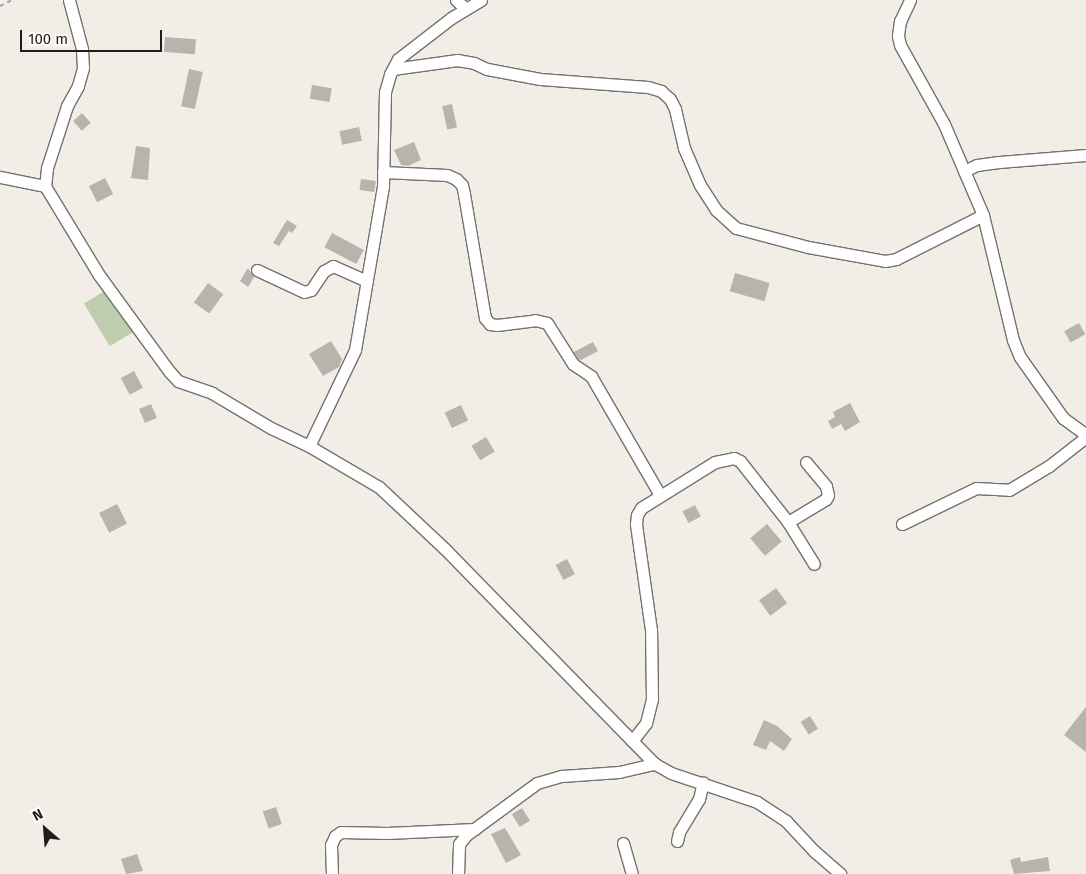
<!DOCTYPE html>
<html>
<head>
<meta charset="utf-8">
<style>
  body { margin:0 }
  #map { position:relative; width:1086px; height:874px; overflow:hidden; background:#f3ede8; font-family:"Fira Sans",sans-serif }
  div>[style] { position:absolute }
  .green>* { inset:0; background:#becdad; transform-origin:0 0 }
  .building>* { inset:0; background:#b9b3ae; transform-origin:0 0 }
  .path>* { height:2px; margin-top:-1px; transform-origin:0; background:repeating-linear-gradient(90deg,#a8a3a0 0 4px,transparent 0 8px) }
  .roads { filter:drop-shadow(1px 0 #76716c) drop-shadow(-1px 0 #76716c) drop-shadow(0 1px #76716c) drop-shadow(0 -1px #76716c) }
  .minor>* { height:11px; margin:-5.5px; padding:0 5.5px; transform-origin:5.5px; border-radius:5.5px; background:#fff }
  span { translate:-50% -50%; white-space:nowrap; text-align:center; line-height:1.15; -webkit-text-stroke:4px #fffbf8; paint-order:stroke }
  .north { position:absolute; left:20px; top:804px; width:50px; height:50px; -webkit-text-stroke:4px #fffbf8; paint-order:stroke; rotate:333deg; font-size:14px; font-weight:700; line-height:20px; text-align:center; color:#1f1c1b }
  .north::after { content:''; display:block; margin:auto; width:18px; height:22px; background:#1f1c1b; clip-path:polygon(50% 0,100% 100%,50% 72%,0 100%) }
  .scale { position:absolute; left:20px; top:30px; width:142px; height:22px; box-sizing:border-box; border:2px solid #1f1c1b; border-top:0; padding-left:6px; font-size:15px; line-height:18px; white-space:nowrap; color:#1f1c1b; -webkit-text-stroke:4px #fffbf8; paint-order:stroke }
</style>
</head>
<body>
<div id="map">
  <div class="green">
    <i style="left:108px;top:289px;width:50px;height:28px;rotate:59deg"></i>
  </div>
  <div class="building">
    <i style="left:165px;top:37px;width:31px;height:15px;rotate:4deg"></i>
    <i style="left:189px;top:69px;width:14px;height:38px;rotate:12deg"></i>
    <i style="left:312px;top:85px;width:20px;height:14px;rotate:9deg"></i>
    <i style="left:452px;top:104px;width:24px;height:10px;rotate:78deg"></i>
    <i style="left:82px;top:113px;width:13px;height:12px;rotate:48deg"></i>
    <i style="left:359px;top:127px;width:14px;height:20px;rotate:78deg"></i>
    <i style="clip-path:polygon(414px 142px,421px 160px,408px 166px,401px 165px,394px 150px)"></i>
    <i style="clip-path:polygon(136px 146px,150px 148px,148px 180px,131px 178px)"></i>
    <i style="left:105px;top:178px;width:18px;height:18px;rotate:63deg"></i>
    <i style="left:361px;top:179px;width:15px;height:11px;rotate:8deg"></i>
    <i style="clip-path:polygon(287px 220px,297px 226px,292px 233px,289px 231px,279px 246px,273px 243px)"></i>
    <i style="left:332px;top:233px;width:36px;height:16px;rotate:28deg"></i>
    <i style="clip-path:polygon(248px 268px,254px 277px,248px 287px,240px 281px)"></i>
    <i style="left:735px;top:273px;width:36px;height:19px;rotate:16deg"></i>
    <i style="left:208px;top:283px;width:19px;height:24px;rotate:36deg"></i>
    <i style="left:1079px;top:323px;width:13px;height:17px;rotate:61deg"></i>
    <i style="clip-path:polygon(331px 341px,342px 359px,339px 367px,323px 376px,309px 354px)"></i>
    <i style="clip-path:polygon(593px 342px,598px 351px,581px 360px,578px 359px,574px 352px)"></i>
    <i style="left:134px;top:371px;width:19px;height:15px;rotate:62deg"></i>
    <i style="clip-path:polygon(850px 403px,860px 422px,845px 431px,841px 424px,832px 429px,828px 421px,835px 417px,833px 412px)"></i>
    <i style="left:151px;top:404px;width:15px;height:13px;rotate:67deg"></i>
    <i style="left:461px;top:405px;width:17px;height:18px;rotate:65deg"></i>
    <i style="left:486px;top:437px;width:17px;height:17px;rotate:59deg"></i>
    <i style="left:117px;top:504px;width:22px;height:20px;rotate:63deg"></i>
    <i style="left:695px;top:505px;width:13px;height:14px;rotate:63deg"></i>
    <i style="left:767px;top:524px;width:23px;height:22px;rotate:50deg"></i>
    <i style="left:567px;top:559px;width:17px;height:13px;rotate:62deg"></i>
    <i style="left:776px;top:588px;width:19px;height:21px;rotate:54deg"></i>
    <i style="clip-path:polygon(1086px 707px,1086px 752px,1064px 735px)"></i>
    <i style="left:810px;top:716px;width:15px;height:11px;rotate:58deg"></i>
    <i style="clip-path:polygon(764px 720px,777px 726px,792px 739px,784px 751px,770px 741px,766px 750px,753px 745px)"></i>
    <i style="left:276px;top:807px;width:18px;height:14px;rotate:71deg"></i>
    <i style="left:522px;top:808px;width:15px;height:12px;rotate:58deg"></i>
    <i style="clip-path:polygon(505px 828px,521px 855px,506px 863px,491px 834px)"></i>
    <i style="clip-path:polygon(137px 854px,143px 871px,126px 874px,121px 859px)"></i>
    <i style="clip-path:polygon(1020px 857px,1021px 862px,1048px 857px,1050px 871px,1014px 874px,1010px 860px)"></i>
  </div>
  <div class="path">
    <i style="left:0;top:6px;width:13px;rotate:-27deg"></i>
  </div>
  <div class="roads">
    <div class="minor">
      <i style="left:69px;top:0;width:51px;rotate:75.1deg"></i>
      <i style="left:82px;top:49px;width:19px;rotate:87deg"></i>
      <i style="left:83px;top:68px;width:19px;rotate:106deg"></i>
      <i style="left:78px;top:86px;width:23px;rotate:119deg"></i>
      <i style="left:67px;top:106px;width:65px;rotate:107.9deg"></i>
      <i style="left:47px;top:168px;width:18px;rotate:96deg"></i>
      <i style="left:45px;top:186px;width:104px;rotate:58.8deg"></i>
      <i style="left:99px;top:275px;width:119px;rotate:53.9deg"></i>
      <i style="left:169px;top:371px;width:13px;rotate:48deg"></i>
      <i style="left:178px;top:381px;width:36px;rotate:19deg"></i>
      <i style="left:212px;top:393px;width:69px;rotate:30.7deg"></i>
      <i style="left:271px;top:428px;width:42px;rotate:25.3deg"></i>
      <i style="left:309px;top:446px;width:81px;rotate:30.4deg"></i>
      <i style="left:379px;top:487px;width:89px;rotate:43.2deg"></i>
      <i style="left:444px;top:548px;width:302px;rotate:45.7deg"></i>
      <i style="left:655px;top:764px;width:18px;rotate:29deg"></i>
      <i style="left:671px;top:773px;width:91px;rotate:18.6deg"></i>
      <i style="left:757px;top:802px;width:35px;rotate:33deg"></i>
      <i style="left:786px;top:821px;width:41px;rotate:47deg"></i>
      <i style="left:814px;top:851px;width:35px;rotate:41deg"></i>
      <i style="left:456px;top:0;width:13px;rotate:42deg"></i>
      <i style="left:910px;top:0;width:23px;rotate:115deg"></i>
      <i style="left:900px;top:21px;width:15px;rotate:98deg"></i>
      <i style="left:898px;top:36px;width:9px;rotate:77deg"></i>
      <i style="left:900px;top:45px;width:90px;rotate:60.9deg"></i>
      <i style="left:944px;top:124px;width:99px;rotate:66.8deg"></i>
      <i style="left:983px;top:215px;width:129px;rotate:76.5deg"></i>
      <i style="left:1013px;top:340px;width:18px;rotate:68deg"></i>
      <i style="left:1020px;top:357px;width:75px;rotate:54.8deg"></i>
      <i style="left:1063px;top:418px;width:29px;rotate:36deg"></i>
      <i style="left:393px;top:69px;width:65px;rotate:-8deg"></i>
      <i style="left:457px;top:60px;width:17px;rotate:10deg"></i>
      <i style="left:474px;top:63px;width:14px;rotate:25deg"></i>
      <i style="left:487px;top:69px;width:54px;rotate:10.7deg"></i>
      <i style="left:540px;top:79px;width:108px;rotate:4.2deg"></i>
      <i style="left:648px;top:87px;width:14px;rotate:17deg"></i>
      <i style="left:661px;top:91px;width:12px;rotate:42deg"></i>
      <i style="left:670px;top:99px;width:11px;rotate:63deg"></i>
      <i style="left:675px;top:109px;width:40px;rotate:77deg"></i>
      <i style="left:684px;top:148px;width:40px;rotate:66.6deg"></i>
      <i style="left:700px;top:185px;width:30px;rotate:57deg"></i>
      <i style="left:716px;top:210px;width:27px;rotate:42deg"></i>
      <i style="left:736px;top:228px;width:74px;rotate:14.8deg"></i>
      <i style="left:808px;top:247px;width:78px;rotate:10.3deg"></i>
      <i style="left:885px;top:261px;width:11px;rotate:-10deg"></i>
      <i style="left:896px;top:259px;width:97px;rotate:-26.8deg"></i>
      <i style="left:964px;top:171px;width:14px;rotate:-25deg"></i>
      <i style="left:977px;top:165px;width:22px;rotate:-8deg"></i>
      <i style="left:999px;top:162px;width:87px;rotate:-4.6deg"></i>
      <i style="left:383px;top:172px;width:64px;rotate:2.7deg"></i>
      <i style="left:447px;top:175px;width:10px;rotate:24deg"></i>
      <i style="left:456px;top:179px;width:8px;rotate:45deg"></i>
      <i style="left:462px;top:185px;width:9px;rotate:77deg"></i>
      <i style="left:464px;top:194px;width:126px;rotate:80.4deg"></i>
      <i style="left:485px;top:318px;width:8px;rotate:50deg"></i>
      <i style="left:490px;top:324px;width:7px;rotate:8deg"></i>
      <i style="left:497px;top:325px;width:38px;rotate:-7deg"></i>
      <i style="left:535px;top:320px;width:12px;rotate:14deg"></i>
      <i style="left:547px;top:323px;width:49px;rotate:57.6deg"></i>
      <i style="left:573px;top:364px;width:22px;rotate:34deg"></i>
      <i style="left:591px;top:376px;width:138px;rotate:59.9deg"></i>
      <i style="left:0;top:177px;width:46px;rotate:11.3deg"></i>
      <i style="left:257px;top:270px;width:52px;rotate:25.1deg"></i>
      <i style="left:304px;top:292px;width:7px;rotate:-16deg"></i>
      <i style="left:311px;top:290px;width:23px;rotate:-56deg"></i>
      <i style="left:324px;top:271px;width:10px;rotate:-29deg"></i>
      <i style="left:333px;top:266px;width:37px;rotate:24deg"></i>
      <i style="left:309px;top:446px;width:106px;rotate:-64.4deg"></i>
      <i style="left:355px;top:350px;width:165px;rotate:-80.3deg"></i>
      <i style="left:383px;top:187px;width:95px;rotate:-88.8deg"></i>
      <i style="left:385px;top:92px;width:19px;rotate:-74deg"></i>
      <i style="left:390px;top:74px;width:17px;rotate:-62deg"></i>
      <i style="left:398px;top:59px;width:67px;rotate:-37.7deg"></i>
      <i style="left:451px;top:18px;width:35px;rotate:-31deg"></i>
      <i style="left:788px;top:522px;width:44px;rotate:-31.2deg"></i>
      <i style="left:826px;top:499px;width:4px;rotate:-63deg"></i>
      <i style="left:828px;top:495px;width:9px;rotate:-103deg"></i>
      <i style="left:826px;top:486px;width:31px;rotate:-130deg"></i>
      <i style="left:902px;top:524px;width:82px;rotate:-25.9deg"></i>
      <i style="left:976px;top:488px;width:33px;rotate:3deg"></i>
      <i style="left:1009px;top:490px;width:47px;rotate:-31deg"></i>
      <i style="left:1049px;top:466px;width:47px;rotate:-38.1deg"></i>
      <i style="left:632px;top:741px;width:23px;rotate:-52deg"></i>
      <i style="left:646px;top:723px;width:25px;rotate:-76deg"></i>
      <i style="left:652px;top:699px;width:69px;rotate:-90.8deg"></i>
      <i style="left:651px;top:630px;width:107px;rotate:-98.1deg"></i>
      <i style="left:636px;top:524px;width:9px;rotate:-84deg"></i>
      <i style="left:637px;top:515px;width:8px;rotate:-60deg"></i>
      <i style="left:641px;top:508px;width:87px;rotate:-31.9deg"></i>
      <i style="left:715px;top:462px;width:19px;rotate:-12deg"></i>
      <i style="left:734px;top:458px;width:7px;rotate:27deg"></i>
      <i style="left:740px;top:461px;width:78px;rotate:51.8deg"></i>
      <i style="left:788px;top:522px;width:49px;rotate:58.2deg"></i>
      <i style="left:677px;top:841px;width:9px;rotate:-77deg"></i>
      <i style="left:679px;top:832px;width:39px;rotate:-59deg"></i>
      <i style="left:699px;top:799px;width:17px;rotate:-77deg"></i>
      <i style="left:623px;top:843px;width:32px;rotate:74deg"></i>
      <i style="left:332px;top:874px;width:29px;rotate:-92deg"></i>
      <i style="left:331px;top:845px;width:10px;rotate:-66deg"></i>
      <i style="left:335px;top:836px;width:7px;rotate:-34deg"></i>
      <i style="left:341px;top:832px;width:46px;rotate:1.2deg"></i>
      <i style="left:387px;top:833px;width:88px;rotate:-2.6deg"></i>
      <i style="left:458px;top:874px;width:30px;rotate:-88deg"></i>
      <i style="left:459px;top:844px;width:11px;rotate:-52deg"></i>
      <i style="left:466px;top:835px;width:88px;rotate:-36.2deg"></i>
      <i style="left:537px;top:783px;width:26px;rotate:-16deg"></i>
      <i style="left:562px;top:776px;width:57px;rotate:-4deg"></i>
      <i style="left:619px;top:772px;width:37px;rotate:-13deg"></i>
    </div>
  </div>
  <div class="north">N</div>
  <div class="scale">100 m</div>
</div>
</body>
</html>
